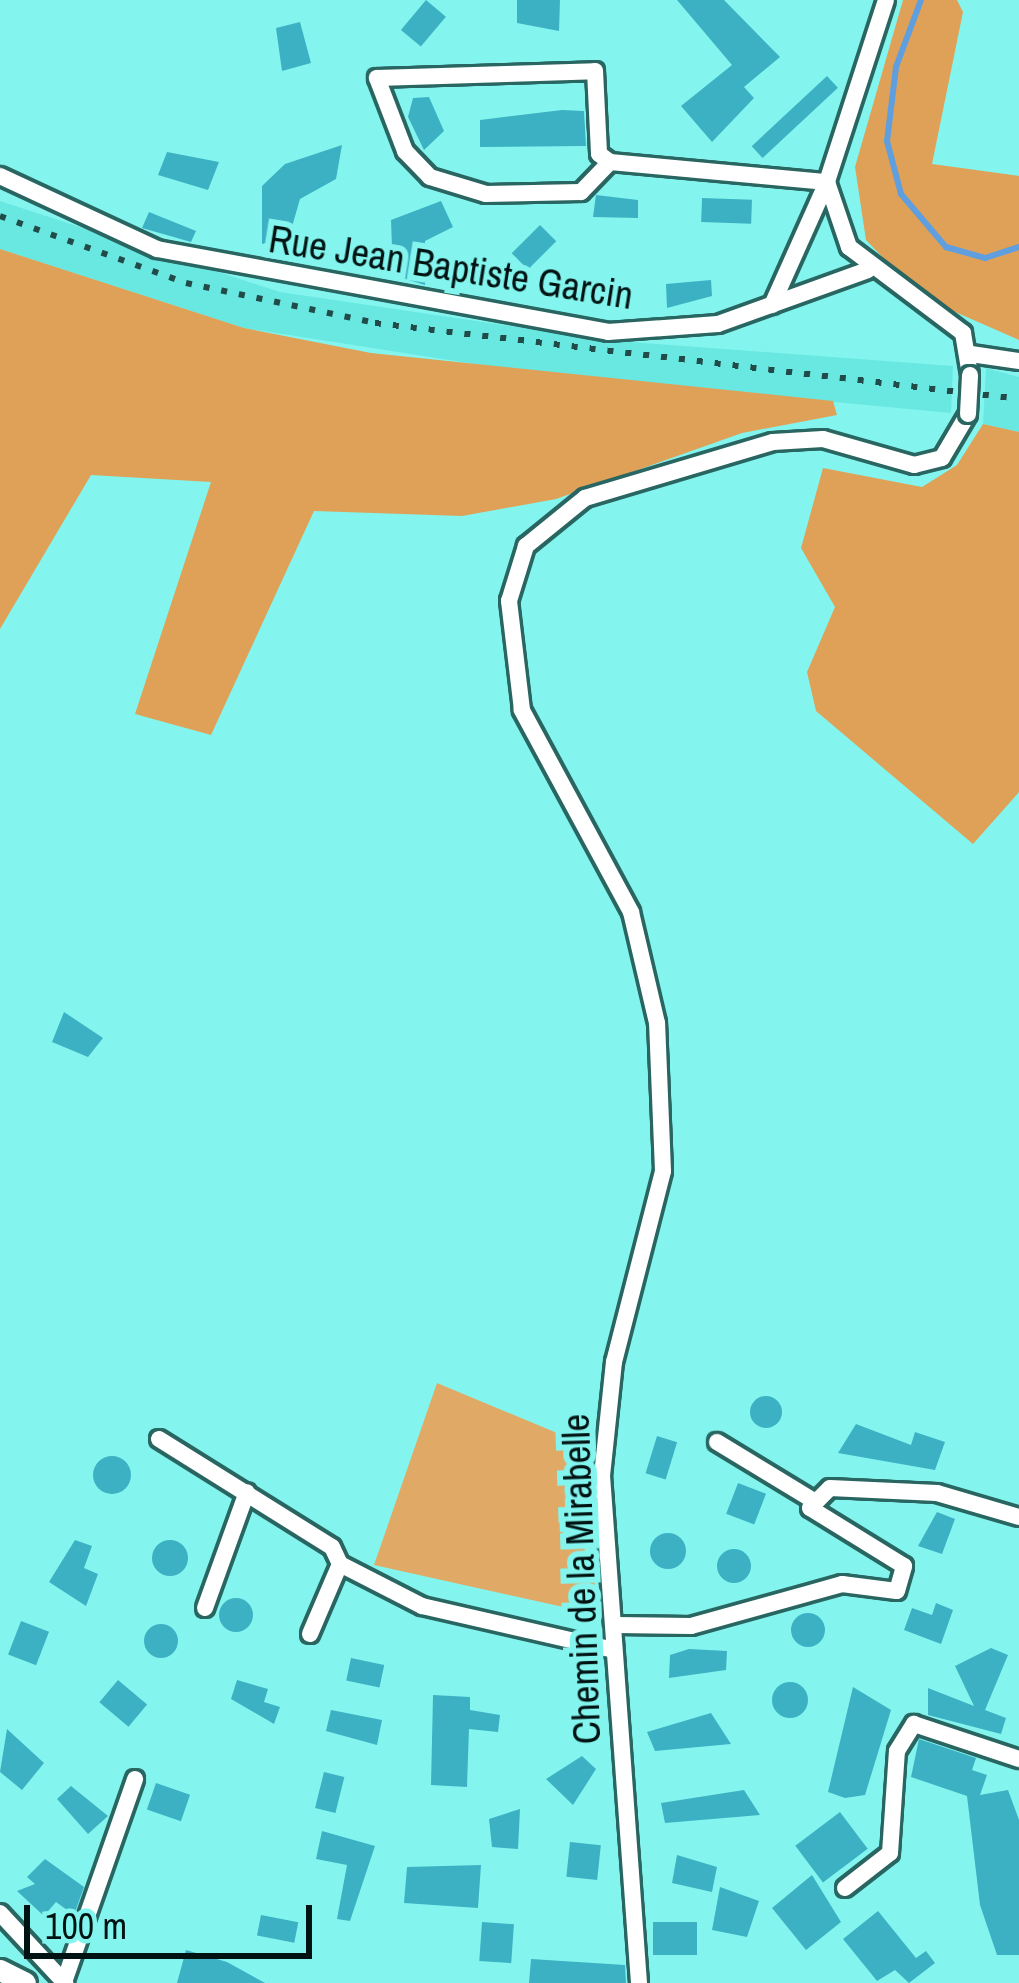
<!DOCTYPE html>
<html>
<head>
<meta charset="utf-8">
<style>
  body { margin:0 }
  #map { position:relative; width:1019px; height:1983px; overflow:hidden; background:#84f5ee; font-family:"Archivo Narrow",sans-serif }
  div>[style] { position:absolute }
  .built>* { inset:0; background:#69e8e1 }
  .green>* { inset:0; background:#e1a966 }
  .forest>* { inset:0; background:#dea157 }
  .stream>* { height:6px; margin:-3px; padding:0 3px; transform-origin:3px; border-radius:3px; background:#5f9fdf }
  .building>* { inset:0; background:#3cb1c3; transform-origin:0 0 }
  .round { border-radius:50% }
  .roads { filter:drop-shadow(3px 0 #296662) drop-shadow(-3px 0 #296662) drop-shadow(0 3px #296662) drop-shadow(0 -3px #296662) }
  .minor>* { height:16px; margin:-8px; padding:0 8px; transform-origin:8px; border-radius:8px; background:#fff }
  .tertiary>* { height:21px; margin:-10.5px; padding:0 10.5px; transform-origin:10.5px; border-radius:10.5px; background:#fff }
  .rail>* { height:6px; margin-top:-3px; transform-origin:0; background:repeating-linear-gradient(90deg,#214b48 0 6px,transparent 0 18px) }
  .bridges { filter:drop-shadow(3px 0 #296662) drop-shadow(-3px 0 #296662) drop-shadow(0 3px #296662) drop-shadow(0 -3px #296662) }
  .minor-bridge>* { height:16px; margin:-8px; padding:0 8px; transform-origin:8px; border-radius:8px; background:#fff }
  span { translate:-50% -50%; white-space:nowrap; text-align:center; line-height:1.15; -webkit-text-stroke:12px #84f5ee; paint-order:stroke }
  .street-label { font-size:39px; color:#001312 }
  .scale { position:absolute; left:24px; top:1905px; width:288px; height:54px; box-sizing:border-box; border:6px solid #001312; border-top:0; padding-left:15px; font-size:36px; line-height:42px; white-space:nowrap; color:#001312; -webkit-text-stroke:9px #84f5ee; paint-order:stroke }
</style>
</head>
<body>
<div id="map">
  <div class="built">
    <i style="clip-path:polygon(0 201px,280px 292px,604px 340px,953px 366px,951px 413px,538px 374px,244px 328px,0 249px)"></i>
    <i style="clip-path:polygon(986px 368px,1019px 377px,1019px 432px,983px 424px)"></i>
  </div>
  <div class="green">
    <i style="clip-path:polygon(437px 1383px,593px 1448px,595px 1614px,374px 1565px)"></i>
  </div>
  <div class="forest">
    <i style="clip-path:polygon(903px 0,957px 0,963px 12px,932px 164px,1019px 176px,1019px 340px,921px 297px,866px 240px,855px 167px)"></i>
    <i style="clip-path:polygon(0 249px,244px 328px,371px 353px,833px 401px,837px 415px,742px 433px,556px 499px,462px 516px,314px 511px,211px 735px,135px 714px,211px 482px,91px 475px,0 629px)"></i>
    <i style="clip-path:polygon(983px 424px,1019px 432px,1019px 792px,973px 844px,816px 711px,807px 672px,835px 607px,801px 548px,823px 468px,922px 487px,957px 465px)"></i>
  </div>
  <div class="stream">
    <i style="left:921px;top:0;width:72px;rotate:110.5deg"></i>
    <i style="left:896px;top:67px;width:75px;rotate:96.9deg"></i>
    <i style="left:887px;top:141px;width:55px;rotate:75.2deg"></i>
    <i style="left:901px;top:194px;width:70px;rotate:49.7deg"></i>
    <i style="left:946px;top:247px;width:41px;rotate:15.8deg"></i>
    <i style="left:985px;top:258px;width:36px;rotate:-18deg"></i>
  </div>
  <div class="building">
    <i style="left:426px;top:0;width:26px;height:39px;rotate:40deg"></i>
    <i style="clip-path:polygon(517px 0,560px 0,559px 31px,517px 23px)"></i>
    <i style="clip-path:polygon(677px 0,724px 0,780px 57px,744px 87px,754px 98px,712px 142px,681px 106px,732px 65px)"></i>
    <i style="clip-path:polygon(300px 22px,311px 63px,282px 71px,276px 28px)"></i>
    <i style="left:827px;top:76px;width:16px;height:103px;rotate:47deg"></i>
    <i style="clip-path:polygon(429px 97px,444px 131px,424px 150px,408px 117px,413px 98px)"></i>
    <i style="clip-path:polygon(562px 110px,584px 111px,586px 146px,480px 147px,480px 120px)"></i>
    <i style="clip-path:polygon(342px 145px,336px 179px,300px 199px,289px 237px,262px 244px,262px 186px,285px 164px)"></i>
    <i style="clip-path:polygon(167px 152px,219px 162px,208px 190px,158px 175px)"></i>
    <i style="clip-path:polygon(596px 195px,638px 200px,638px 218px,593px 217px)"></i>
    <i style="left:702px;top:198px;width:50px;height:24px;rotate:2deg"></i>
    <i style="clip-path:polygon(441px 201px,453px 227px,425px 241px,425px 285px,393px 275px,391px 220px)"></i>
    <i style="clip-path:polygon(149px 212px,196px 231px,191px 242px,142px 228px)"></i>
    <i style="left:540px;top:225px;width:23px;height:40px;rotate:45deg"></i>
    <i style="clip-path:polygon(711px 280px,712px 296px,667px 308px,666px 284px)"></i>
    <i style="clip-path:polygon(64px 1012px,103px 1038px,88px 1057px,52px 1042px)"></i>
    <i class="round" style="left:750px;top:1396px;width:32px;height:32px"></i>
    <i style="clip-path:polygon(856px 1424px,911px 1445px,915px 1432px,945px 1442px,935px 1470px,838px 1453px)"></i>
    <i style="left:657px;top:1436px;width:21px;height:39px;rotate:17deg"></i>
    <i class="round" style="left:93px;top:1456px;width:38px;height:38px"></i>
    <i style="left:738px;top:1483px;width:30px;height:33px;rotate:21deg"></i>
    <i style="clip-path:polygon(937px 1512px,955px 1519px,942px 1554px,918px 1546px)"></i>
    <i class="round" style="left:650px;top:1533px;width:36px;height:36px"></i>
    <i style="clip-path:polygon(75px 1540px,92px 1546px,84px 1568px,98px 1574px,86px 1606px,49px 1582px)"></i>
    <i class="round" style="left:152px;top:1540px;width:36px;height:36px"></i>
    <i class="round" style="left:717px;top:1549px;width:34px;height:34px"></i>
    <i class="round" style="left:219px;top:1598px;width:34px;height:34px"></i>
    <i style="clip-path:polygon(936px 1603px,953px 1610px,941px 1644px,904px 1630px,912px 1608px,932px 1615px)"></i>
    <i class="round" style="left:791px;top:1613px;width:34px;height:34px"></i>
    <i style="left:21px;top:1621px;width:30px;height:36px;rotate:21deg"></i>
    <i class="round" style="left:144px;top:1624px;width:34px;height:34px"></i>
    <i style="clip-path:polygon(991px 1648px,1008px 1655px,985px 1710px,1006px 1718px,1001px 1734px,928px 1715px,928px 1688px,974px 1706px,955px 1666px)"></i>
    <i style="clip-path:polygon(689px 1649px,727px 1651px,726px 1670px,669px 1678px,670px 1655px)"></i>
    <i style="left:351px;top:1658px;width:34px;height:23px;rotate:12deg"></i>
    <i style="left:118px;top:1680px;width:38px;height:29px;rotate:40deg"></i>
    <i style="clip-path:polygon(237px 1680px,268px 1689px,264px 1702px,280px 1707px,274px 1724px,231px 1699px)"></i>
    <i class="round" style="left:772px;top:1682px;width:36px;height:36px"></i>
    <i style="clip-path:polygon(853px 1687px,891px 1710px,865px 1795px,845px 1798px,828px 1792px)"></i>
    <i style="clip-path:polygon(433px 1695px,470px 1697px,470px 1710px,500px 1715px,498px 1732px,469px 1729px,467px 1787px,431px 1785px)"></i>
    <i style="clip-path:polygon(331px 1710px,382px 1720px,377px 1745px,326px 1731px)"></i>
    <i style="clip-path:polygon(711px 1713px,731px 1744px,655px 1751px,647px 1732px)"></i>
    <i style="clip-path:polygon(7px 1729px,44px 1763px,22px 1790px,0 1772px)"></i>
    <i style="clip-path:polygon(919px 1739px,976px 1758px,972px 1770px,987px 1775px,980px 1795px,1008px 1790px,1019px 1820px,1019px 1955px,997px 1955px,980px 1905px,967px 1796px,911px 1777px)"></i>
    <i style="clip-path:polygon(582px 1756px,596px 1769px,573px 1805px,546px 1779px)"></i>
    <i style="left:324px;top:1772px;width:21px;height:37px;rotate:14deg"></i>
    <i style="left:156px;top:1783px;width:36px;height:28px;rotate:19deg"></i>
    <i style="clip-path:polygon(71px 1786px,108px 1816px,88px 1834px,57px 1799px)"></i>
    <i style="clip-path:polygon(744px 1790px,760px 1815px,665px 1823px,661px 1803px)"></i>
    <i style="clip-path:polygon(520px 1809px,518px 1849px,492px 1847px,489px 1819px)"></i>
    <i style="left:840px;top:1812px;width:46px;height:56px;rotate:53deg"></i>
    <i style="clip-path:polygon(322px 1831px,375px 1846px,350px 1921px,337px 1919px,347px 1865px,316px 1859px)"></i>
    <i style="left:570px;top:1842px;width:31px;height:35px;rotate:6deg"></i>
    <i style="clip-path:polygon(677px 1855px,717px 1867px,712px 1892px,672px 1883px)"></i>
    <i style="clip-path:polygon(45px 1859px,84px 1887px,74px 1915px,56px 1902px,44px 1916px,17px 1891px,35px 1884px,27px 1877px)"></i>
    <i style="clip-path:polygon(481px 1865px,478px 1908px,404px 1903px,407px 1867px)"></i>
    <i style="clip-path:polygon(812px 1875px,841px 1922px,806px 1950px,772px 1908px)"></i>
    <i style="clip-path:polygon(720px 1887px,759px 1901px,747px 1937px,712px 1930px)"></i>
    <i style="clip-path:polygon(878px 1911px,916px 1958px,926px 1951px,935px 1963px,909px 1983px,895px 1970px,877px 1981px,843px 1939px)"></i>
    <i style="left:261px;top:1915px;width:38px;height:21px;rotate:11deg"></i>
    <i style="left:482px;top:1922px;width:32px;height:39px;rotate:4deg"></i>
    <i style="left:653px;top:1922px;width:44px;height:33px"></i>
    <i style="clip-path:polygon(186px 1950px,227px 1962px,265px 1983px,177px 1983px)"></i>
    <i style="clip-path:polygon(531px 1959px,625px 1965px,626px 1983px,529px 1983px)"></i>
  </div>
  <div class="roads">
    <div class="minor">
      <i style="left:886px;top:0;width:191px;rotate:108deg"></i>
      <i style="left:827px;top:182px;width:69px;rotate:71.3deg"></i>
      <i style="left:849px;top:247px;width:143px;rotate:37deg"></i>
      <i style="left:963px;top:333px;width:43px;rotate:80.5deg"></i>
      <i style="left:610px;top:162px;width:42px;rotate:134deg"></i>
      <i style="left:581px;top:192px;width:95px;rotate:178.8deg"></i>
      <i style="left:486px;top:194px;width:59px;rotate:-163.1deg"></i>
      <i style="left:430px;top:177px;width:36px;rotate:-134deg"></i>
      <i style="left:405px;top:151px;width:78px;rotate:-111deg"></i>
      <i style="left:377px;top:78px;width:218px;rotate:-1.8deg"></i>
      <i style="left:595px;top:71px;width:83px;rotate:87.2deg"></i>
      <i style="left:599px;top:154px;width:14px;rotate:36deg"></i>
      <i style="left:610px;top:162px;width:218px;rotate:5.3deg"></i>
      <i style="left:0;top:176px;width:173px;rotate:24.9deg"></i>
      <i style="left:157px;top:249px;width:459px;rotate:10.4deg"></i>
      <i style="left:608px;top:332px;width:110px;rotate:-4.2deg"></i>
      <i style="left:718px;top:324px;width:159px;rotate:-19.8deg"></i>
      <i style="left:772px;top:305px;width:135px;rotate:-65.9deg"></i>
      <i style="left:971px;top:354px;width:49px;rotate:8.3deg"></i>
      <i style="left:159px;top:1439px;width:204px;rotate:32deg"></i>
      <i style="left:332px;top:1547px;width:19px;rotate:65deg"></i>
      <i style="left:340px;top:1564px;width:92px;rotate:27.1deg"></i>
      <i style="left:422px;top:1606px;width:197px;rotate:12.9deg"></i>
      <i style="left:717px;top:1442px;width:108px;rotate:31.3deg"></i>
      <i style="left:205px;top:1608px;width:123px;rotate:-70.1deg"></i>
      <i style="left:616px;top:1625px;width:75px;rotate:0.8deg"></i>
      <i style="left:691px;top:1626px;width:157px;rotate:-15.5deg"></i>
      <i style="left:842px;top:1584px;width:55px;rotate:7.3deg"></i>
      <i style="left:897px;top:1591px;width:26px;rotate:-74deg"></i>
      <i style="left:904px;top:1566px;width:110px;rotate:-148.3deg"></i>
      <i style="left:810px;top:1508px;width:28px;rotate:-45deg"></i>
      <i style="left:830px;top:1488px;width:107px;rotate:2.7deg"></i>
      <i style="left:937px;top:1493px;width:85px;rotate:16.3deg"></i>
      <i style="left:310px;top:1634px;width:76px;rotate:-66.8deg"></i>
      <i style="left:845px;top:1888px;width:57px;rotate:-37.9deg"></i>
      <i style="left:890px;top:1853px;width:102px;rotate:-86.1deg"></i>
      <i style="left:897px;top:1751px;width:32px;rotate:-58deg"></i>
      <i style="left:914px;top:1724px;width:111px;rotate:18.4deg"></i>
      <i style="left:0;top:1913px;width:96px;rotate:47.1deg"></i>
      <i style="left:64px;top:1982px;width:215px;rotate:-70.7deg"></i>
      <i style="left:639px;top:1983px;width:508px;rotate:-94.17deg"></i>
      <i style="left:602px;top:1476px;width:115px;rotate:-84deg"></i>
      <i style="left:614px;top:1362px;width:197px;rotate:-75.6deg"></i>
      <i style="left:663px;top:1171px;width:148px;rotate:-92.3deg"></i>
      <i style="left:657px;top:1023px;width:114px;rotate:-103.2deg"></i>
      <i style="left:631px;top:912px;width:230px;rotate:-118.4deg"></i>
      <i style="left:522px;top:710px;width:110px;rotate:-96.8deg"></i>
      <i style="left:509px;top:601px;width:58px;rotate:-72.8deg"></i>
      <i style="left:526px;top:546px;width:76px;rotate:-39.1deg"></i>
      <i style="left:585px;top:498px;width:196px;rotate:-16.6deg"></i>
      <i style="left:773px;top:442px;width:50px;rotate:-3.4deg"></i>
      <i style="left:823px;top:439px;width:95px;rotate:15.9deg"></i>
      <i style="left:914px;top:465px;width:29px;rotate:-14deg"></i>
      <i style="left:942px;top:458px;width:51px;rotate:-59.4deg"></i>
    </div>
    <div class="tertiary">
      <i style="left:0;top:1970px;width:28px;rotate:27deg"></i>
    </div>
  </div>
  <div class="rail">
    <i style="left:0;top:216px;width:198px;rotate:19.8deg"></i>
    <i style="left:186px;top:283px;width:193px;rotate:11.9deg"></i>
    <i style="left:375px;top:323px;width:648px;rotate:6.73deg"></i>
  </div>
  <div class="bridges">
    <div class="minor-bridge">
      <i style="left:968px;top:414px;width:39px;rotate:-87deg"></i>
    </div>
  </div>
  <div class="street-label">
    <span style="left:451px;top:267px;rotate:9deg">Rue Jean Baptiste Garcin</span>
    <span style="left:581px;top:1579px;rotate:-92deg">Chemin de la Mirabelle</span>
  </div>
  <div class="scale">100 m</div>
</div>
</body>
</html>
